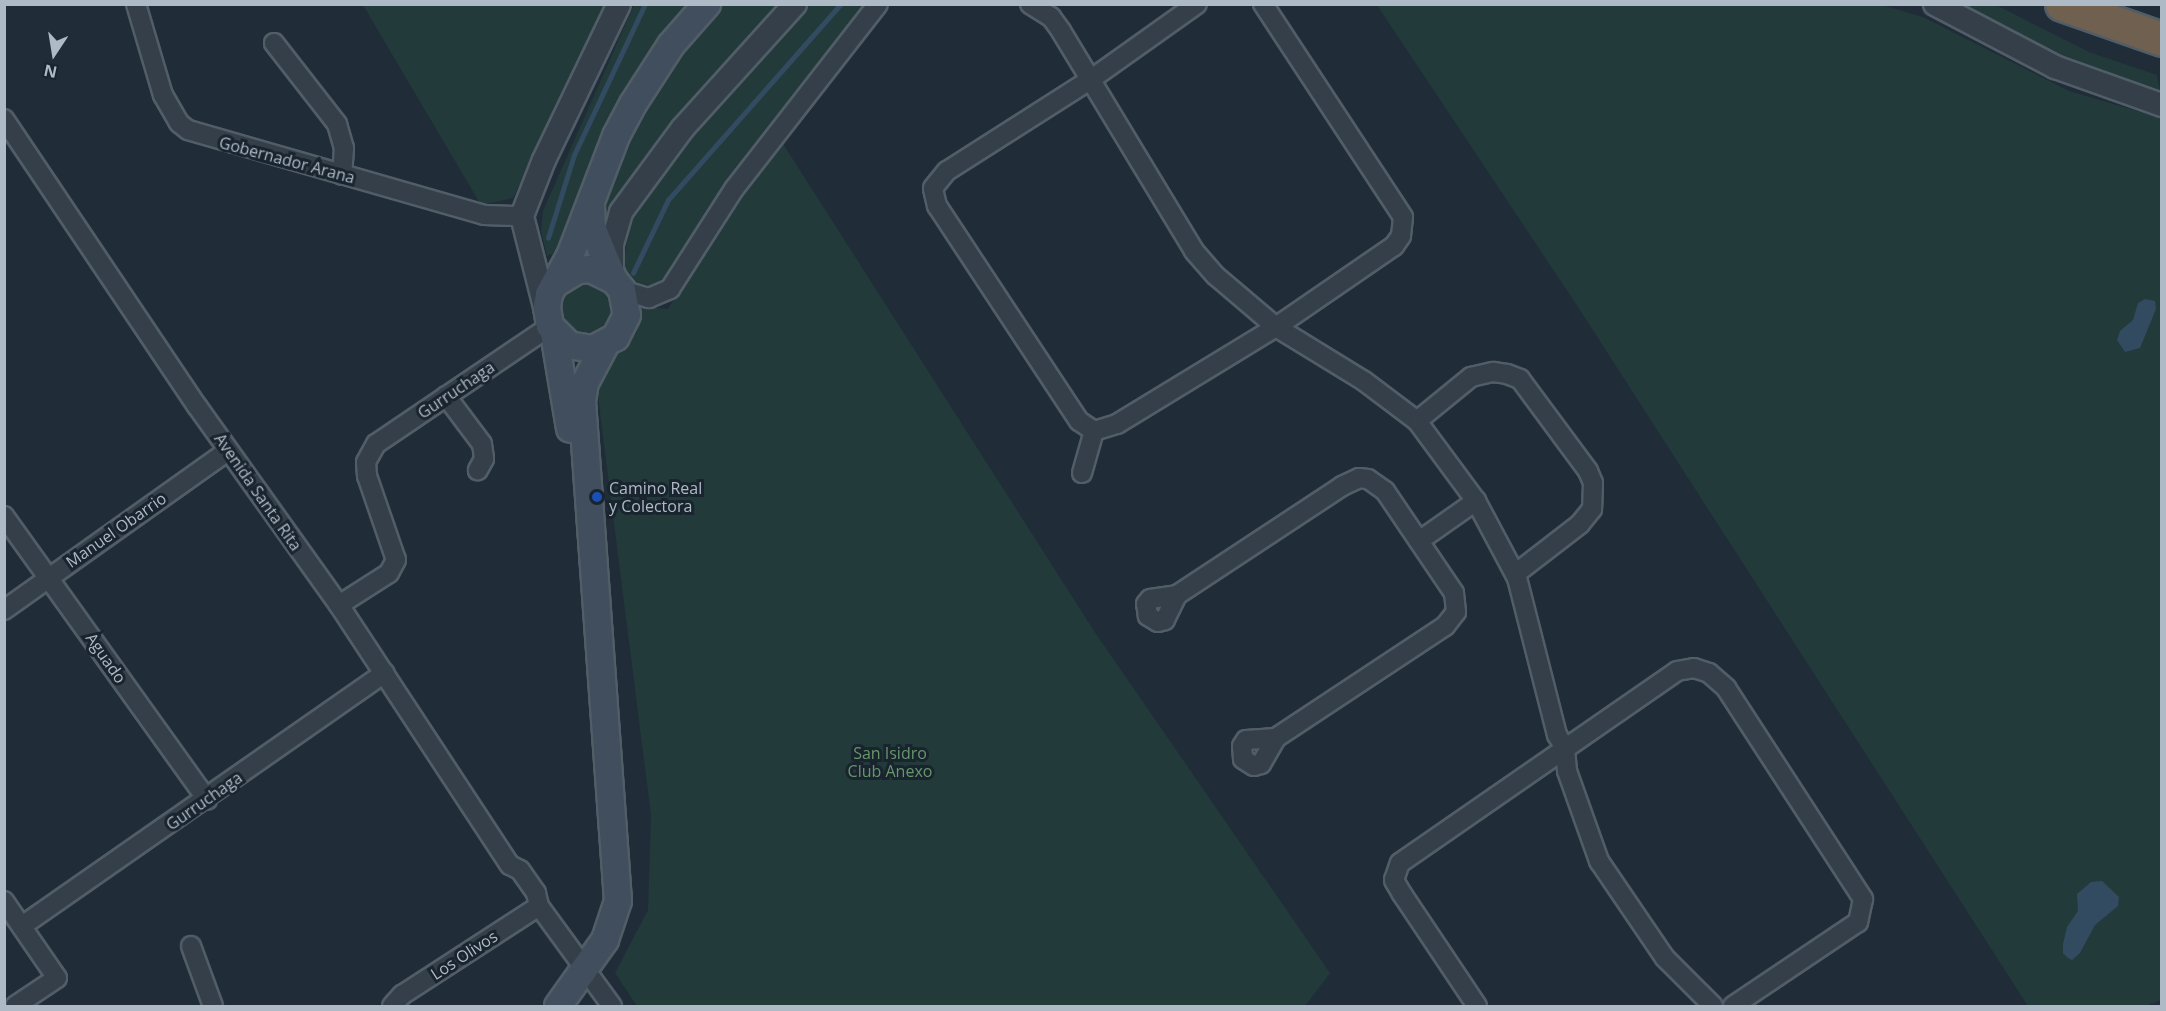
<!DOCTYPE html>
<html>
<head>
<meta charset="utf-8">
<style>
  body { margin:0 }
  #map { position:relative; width:2166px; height:1011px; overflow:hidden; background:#202d39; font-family:"Open Sans",sans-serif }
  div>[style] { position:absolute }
  .green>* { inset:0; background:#223a3a }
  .water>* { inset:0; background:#324b61 }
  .stream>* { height:4.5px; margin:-2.25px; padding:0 2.25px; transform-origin:2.25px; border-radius:2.25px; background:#324b61 }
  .roads { filter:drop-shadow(2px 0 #515d67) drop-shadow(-2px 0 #515d67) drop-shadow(0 2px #515d67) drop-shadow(0 -2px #515d67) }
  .minor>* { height:18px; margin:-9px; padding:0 9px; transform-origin:9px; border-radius:9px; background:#343f49 }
  .tertiary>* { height:22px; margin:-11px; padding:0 11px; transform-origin:11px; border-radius:11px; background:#343f49 }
  .secondary>* { height:26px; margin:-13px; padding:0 13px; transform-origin:13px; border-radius:13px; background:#414e5d }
  .motorway>* { height:33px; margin:-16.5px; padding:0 16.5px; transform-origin:16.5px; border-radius:16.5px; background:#706050 }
  .dots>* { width:16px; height:16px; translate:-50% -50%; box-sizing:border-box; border:3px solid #19242e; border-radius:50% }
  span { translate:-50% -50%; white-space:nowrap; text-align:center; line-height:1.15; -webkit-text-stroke:6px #19242e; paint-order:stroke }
  .street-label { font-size:16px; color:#aebac6 }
  .poi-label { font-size:16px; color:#aebac6 }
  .left { translate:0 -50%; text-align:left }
  .park-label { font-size:16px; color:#65976b }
  .frame { position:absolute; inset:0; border:6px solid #aebac6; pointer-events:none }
  .north { position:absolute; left:24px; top:24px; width:60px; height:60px; -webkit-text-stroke:4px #19242e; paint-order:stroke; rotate:192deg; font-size:16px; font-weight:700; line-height:24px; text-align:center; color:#aebac6 }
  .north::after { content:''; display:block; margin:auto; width:21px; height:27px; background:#aebac6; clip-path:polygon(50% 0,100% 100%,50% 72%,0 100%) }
</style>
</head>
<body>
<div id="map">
  <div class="green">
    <i style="clip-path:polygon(363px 5px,605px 5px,513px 198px,481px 205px)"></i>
    <i style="clip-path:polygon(634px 5px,699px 5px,558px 251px,547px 256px,541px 231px,543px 211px)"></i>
    <i style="clip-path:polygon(723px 5px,784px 5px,604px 232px,608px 186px,627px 138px,657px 85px,694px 34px)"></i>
    <i style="clip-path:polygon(802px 5px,869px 5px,790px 98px,666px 281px,652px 286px,632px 281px,626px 273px,624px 258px,631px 222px,686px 133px)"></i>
    <i style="clip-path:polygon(1377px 5px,1882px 5px,1923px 17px,2069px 91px,2161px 118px,2161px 1000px,2145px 1006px,2028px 1006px,1578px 307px)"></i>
    <i style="clip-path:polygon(1958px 5px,1996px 5px,2089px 52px,2157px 75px,2161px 96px,2113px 81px)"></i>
    <i style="clip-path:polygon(778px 136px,1094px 631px,1330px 973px,1305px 1006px,637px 1006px,615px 973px,648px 910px,651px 815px,597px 389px,612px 356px,636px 334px,642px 306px,668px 309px)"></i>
    <i style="clip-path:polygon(579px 278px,608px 287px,617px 305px,613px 325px,587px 340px,559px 328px,556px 297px)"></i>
  </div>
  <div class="water">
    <i style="clip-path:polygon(2145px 299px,2155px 301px,2156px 309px,2140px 348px,2125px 352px,2117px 340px,2120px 331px,2133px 320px,2138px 303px)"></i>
    <i style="clip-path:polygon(2102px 881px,2119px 897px,2118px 906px,2095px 925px,2080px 953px,2072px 960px,2068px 958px,2063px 953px,2063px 944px,2067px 927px,2078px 911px,2077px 894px,2091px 882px)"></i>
  </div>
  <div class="stream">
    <i style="left:548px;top:238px;width:87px;rotate:-72.6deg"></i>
    <i style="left:574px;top:155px;width:167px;rotate:-64.8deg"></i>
    <i style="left:633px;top:273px;width:81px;rotate:-64.4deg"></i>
    <i style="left:668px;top:200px;width:261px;rotate:-48.6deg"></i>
  </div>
  <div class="roads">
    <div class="minor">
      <i style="left:136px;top:4px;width:95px;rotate:73.5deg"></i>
      <i style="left:163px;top:95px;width:32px;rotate:60deg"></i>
      <i style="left:179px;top:123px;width:11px;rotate:38deg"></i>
      <i style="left:188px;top:130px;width:308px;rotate:16deg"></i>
      <i style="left:484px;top:215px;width:38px;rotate:2deg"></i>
      <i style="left:1030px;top:4px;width:25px;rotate:32deg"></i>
      <i style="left:1051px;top:17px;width:17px;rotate:54deg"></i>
      <i style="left:1061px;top:31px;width:257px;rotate:58.8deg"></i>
      <i style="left:1194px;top:251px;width:33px;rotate:49deg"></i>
      <i style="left:1216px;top:276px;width:79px;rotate:40.4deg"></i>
      <i style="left:1276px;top:327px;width:103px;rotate:31.5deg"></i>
      <i style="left:1364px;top:381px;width:66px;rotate:37deg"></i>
      <i style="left:1417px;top:421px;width:99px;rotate:53.6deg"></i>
      <i style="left:1476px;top:501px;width:87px;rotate:62deg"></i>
      <i style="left:1517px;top:578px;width:162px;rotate:75.7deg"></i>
      <i style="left:1557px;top:735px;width:15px;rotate:58deg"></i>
      <i style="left:1565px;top:748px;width:23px;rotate:85deg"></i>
      <i style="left:1567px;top:771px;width:96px;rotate:70.4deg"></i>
      <i style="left:1599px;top:861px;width:117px;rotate:55.8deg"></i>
      <i style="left:1665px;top:958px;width:68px;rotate:45deg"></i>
      <i style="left:274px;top:43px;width:103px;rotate:52.1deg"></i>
      <i style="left:337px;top:124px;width:25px;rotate:74deg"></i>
      <i style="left:344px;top:148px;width:27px;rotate:94deg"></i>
      <i style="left:4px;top:119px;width:346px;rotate:56.1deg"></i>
      <i style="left:197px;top:406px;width:244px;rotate:54.5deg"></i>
      <i style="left:339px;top:605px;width:311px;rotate:56.7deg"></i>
      <i style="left:510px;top:865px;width:11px;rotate:27deg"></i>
      <i style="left:520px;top:870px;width:28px;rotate:55deg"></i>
      <i style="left:536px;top:893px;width:13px;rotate:77deg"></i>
      <i style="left:539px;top:906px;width:124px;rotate:53.9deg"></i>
      <i style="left:622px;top:290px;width:28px;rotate:17deg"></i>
      <i style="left:649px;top:298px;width:23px;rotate:-23deg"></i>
      <i style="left:670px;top:289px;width:119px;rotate:-57.4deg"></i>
      <i style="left:734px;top:189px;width:234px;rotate:-52.1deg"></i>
      <i style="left:446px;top:396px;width:60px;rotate:53.1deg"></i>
      <i style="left:482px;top:444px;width:15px;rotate:82deg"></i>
      <i style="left:484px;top:459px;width:13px;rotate:119deg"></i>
      <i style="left:1417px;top:421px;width:70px;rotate:-39.2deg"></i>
      <i style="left:1471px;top:377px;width:23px;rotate:-13deg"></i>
      <i style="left:1493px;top:372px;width:14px;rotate:8deg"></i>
      <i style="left:1507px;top:374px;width:14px;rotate:21deg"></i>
      <i style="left:1520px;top:379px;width:114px;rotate:53.5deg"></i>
      <i style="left:1588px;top:471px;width:13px;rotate:67deg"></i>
      <i style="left:1593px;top:483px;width:26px;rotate:92deg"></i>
      <i style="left:1592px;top:509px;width:19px;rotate:129deg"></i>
      <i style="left:1580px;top:524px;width:82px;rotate:142.4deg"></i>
      <i style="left:1094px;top:431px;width:24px;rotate:-17deg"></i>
      <i style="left:1117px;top:424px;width:186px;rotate:-31.4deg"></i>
      <i style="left:1276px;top:327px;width:143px;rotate:-34.5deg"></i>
      <i style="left:1394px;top:246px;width:12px;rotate:-55deg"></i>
      <i style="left:1401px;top:236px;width:19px;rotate:-84deg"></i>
      <i style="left:1403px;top:217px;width:255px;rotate:-123.3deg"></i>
      <i style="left:1094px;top:431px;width:18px;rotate:-146deg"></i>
      <i style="left:1079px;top:421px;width:258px;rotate:-123.4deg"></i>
      <i style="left:937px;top:206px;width:18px;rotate:-103deg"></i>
      <i style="left:933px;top:188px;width:22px;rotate:-51deg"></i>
      <i style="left:947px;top:171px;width:169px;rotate:-32.5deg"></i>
      <i style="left:1090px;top:80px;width:131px;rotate:-35.4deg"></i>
      <i style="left:1082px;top:473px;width:44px;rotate:-74.1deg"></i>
      <i style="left:4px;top:516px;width:349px;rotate:54.4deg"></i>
      <i style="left:1419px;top:541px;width:70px;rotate:-35.1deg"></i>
      <i style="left:1177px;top:595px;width:28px;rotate:116deg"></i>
      <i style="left:1165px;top:620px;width:7px;rotate:164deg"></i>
      <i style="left:1158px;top:622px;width:12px;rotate:-149deg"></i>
      <i style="left:1148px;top:616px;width:12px;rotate:-99deg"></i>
      <i style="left:1146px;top:604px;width:6px;rotate:-51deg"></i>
      <i style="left:1150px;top:599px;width:27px;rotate:-8deg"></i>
      <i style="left:1177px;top:595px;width:198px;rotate:-33.4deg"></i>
      <i style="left:1342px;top:486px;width:19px;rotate:-25deg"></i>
      <i style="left:1359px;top:478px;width:9px;rotate:6deg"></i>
      <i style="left:1368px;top:479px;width:21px;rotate:35deg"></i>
      <i style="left:1385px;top:491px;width:123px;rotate:55.9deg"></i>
      <i style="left:1454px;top:593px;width:19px;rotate:84deg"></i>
      <i style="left:1456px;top:612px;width:18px;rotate:128deg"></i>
      <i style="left:1445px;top:626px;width:203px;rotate:146.5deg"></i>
      <i style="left:1276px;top:738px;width:30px;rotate:120deg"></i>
      <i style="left:1261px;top:764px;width:7px;rotate:164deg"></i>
      <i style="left:1254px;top:766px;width:13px;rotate:-148deg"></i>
      <i style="left:1243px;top:759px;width:13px;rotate:-94deg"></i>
      <i style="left:1242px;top:746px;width:7px;rotate:-56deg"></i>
      <i style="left:1246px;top:740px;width:30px;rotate:-4deg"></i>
      <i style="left:339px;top:605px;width:59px;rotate:-32.6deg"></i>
      <i style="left:389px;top:573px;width:15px;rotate:-62deg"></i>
      <i style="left:396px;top:560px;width:89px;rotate:-109deg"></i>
      <i style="left:367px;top:476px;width:14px;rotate:-94deg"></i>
      <i style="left:366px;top:462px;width:21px;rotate:-61deg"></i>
      <i style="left:376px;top:444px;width:210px;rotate:-34.1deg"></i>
      <i style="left:4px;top:610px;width:275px;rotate:-35.4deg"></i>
      <i style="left:4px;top:901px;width:93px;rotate:55.5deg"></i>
      <i style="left:57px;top:978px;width:50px;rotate:146.3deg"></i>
      <i style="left:22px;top:926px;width:442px;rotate:-34.9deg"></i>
      <i style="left:191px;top:946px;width:64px;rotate:69.9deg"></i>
      <i style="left:392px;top:1006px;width:15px;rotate:-48deg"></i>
      <i style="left:402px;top:995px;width:163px;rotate:-33deg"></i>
      <i style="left:1477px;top:1006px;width:135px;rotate:-123.8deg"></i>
      <i style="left:1402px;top:894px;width:16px;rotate:-120deg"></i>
      <i style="left:1394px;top:880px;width:18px;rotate:-71deg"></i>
      <i style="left:1400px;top:863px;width:337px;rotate:-34.7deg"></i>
      <i style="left:1677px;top:671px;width:17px;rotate:-10deg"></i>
      <i style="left:1694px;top:668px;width:16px;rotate:18deg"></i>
      <i style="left:1709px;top:673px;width:23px;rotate:41deg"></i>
      <i style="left:1726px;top:688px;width:252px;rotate:57deg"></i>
      <i style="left:1863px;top:899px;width:24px;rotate:102deg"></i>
      <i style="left:1858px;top:922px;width:151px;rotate:146.1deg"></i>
    </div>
    <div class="tertiary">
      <i style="left:1935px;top:4px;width:136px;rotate:27.7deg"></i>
      <i style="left:2055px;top:67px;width:114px;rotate:19.6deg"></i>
      <i style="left:612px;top:271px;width:27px;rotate:-90deg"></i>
      <i style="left:612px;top:244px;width:33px;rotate:-74deg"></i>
      <i style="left:621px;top:212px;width:104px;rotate:-53.6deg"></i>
      <i style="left:683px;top:128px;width:167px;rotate:-47.9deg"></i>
      <i style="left:547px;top:315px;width:102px;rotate:-104.2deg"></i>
      <i style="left:522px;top:216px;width:60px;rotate:-68.6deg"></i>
      <i style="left:544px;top:160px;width:173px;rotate:-64.3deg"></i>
    </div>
    <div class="secondary">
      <i style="left:591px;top:204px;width:23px;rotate:88deg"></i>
      <i style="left:592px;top:227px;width:57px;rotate:67.5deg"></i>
      <i style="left:556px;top:283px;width:26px;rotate:-31deg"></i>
      <i style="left:578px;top:270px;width:13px;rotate:-4deg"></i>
      <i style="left:591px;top:269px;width:25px;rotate:26deg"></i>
      <i style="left:614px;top:280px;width:13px;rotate:51deg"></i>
      <i style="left:622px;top:290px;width:25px;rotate:79deg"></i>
      <i style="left:627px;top:315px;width:25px;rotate:117deg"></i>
      <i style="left:616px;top:337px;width:26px;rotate:152deg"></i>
      <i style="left:593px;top:349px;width:24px;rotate:-171deg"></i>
      <i style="left:569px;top:345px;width:27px;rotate:-135deg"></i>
      <i style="left:550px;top:326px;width:19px;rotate:-99deg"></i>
      <i style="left:547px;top:307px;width:13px;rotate:-81deg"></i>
      <i style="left:549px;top:294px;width:43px;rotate:-61.1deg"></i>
      <i style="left:570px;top:256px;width:129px;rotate:-69deg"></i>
      <i style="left:616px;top:136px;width:36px;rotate:-62deg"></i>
      <i style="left:633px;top:104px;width:70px;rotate:-57.2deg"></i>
      <i style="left:671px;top:45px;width:55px;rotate:-48.7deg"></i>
      <i style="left:554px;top:333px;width:97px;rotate:80.5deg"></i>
      <i style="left:558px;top:1006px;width:81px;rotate:-54.5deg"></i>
      <i style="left:605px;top:940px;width:41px;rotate:-71.6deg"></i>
      <i style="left:618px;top:901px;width:501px;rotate:-94.12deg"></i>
      <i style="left:582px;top:401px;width:18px;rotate:-81deg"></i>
      <i style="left:585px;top:383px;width:43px;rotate:-62.2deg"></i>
    </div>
    <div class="motorway">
      <i style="left:2062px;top:4px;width:106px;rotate:19.3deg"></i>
    </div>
  </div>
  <div class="dots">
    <i style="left:597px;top:497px;background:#1a4fb4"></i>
  </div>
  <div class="street-label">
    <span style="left:287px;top:160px;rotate:15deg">Gobernador Arana</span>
    <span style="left:456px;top:390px;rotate:-34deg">Gurruchaga</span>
    <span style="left:258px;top:492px;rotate:55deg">Avenida Santa Rita</span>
    <span style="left:116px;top:530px;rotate:-35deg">Manuel Obarrio</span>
    <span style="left:106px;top:658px;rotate:55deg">Aguado</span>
    <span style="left:204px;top:801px;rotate:-35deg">Gurruchaga</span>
    <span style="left:464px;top:955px;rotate:-33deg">Los Olivos</span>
  </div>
  <div class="poi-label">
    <span class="left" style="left:609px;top:497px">Camino Real<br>y Colectora</span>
  </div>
  <div class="park-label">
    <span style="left:890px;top:762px">San Isidro<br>Club Anexo</span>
  </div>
  <div class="frame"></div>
  <div class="north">N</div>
</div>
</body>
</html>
